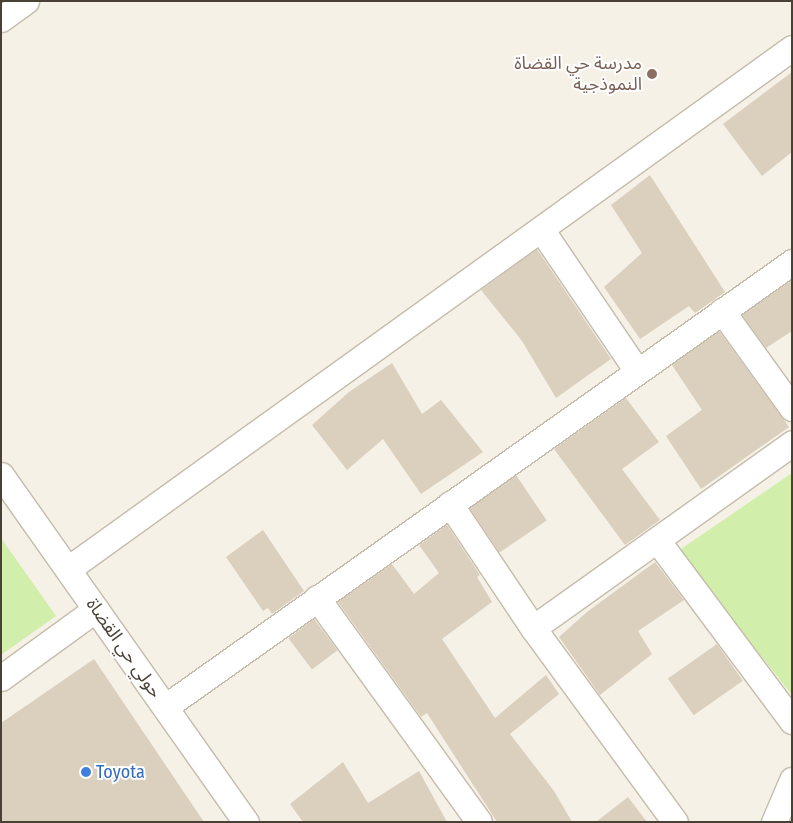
<!DOCTYPE html>
<html>
<head>
<meta charset="utf-8">
<style>
  body { margin:0 }
  #map { position:relative; width:793px; height:823px; overflow:hidden; background:#f5f1e7; font-family:"Fira Sans Condensed","Noto Sans Arabic",sans-serif }
  div>[style] { position:absolute }
  .green>* { inset:0; background:#d1eeab }
  .building>* { inset:0; background:#dbcfbe; transform-origin:0 0 }
  .roads { filter:drop-shadow(1px 0 #c5bcab) drop-shadow(-1px 0 #c5bcab) drop-shadow(0 1px #c5bcab) drop-shadow(0 -1px #c5bcab) }
  .minor>* { height:25px; margin:-12.5px; padding:0 12.5px; transform-origin:12.5px; border-radius:12.5px; background:#fff }
  .dots>* { width:14px; height:14px; translate:-50% -50%; box-sizing:border-box; border:2px solid #fff; border-radius:50% }
  span { translate:-50% -50%; white-space:nowrap; text-align:center; line-height:1.15; -webkit-text-stroke:4px #fff; paint-order:stroke }
  .education-label { font-size:18px; color:#785e54 }
  .right { translate:-100% -50%; text-align:right }
  .street-label { font-size:18px; color:#494135 }
  .shop-label { font-size:18px; color:#366cbe }
  .left { translate:0 -50%; text-align:left }
  .frame { position:absolute; inset:0; border:2px solid #494135; pointer-events:none }
</style>
</head>
<body>
<div id="map">
  <div class="green">
    <i style="clip-path:polygon(792px 473px,792px 695px,678px 551px)"></i>
    <i style="clip-path:polygon(1px 538px,56px 616px,1px 655px)"></i>
  </div>
  <div class="building">
    <i style="clip-path:polygon(792px 72px,792px 152px,762px 176px,723px 124px)"></i>
    <i style="clip-path:polygon(650px 175px,725px 292px,695px 313px,689px 306px,640px 339px,604px 287px,642px 253px,611px 205px)"></i>
    <i style="clip-path:polygon(537px 249px,611px 359px,556px 398px,522px 341px,481px 290px)"></i>
    <i style="clip-path:polygon(792px 280px,792px 331px,766px 348px,742px 315px)"></i>
    <i style="clip-path:polygon(719px 331px,789px 427px,701px 489px,666px 436px,702px 410px,672px 365px)"></i>
    <i style="clip-path:polygon(392px 363px,422px 414px,441px 400px,483px 452px,421px 494px,383px 439px,347px 470px,312px 425px,349px 392px)"></i>
    <i style="clip-path:polygon(626px 398px,659px 442px,622px 469px,660px 520px,625px 545px,554px 449px)"></i>
    <i style="left:516px;top:475px;width:55px;height:57px;rotate:56deg"></i>
    <i style="clip-path:polygon(447px 525px,480px 575px,477px 577px,492px 602px,442px 639px,495px 718px,546px 675px,559px 694px,510px 734px,554px 791px,572px 822px,497px 822px,427px 713px,421px 717px,338px 602px,392px 564px,414px 594px,439px 573px,419px 545px)"></i>
    <i style="clip-path:polygon(263px 530px,304px 591px,272px 614px,268px 608px,263px 611px,226px 557px)"></i>
    <i style="clip-path:polygon(655px 562px,684px 600px,638px 631px,652px 654px,600px 695px,559px 637px,587px 612px)"></i>
    <i style="left:314px;top:619px;width:39px;height:32px;rotate:53deg"></i>
    <i style="left:717px;top:644px;width:45px;height:60px;rotate:55deg"></i>
    <i style="clip-path:polygon(94px 659px,204px 822px,1px 822px,1px 723px)"></i>
    <i style="clip-path:polygon(343px 762px,368px 803px,419px 771px,447px 822px,303px 822px,290px 804px)"></i>
    <i style="clip-path:polygon(628px 797px,647px 822px,596px 822px)"></i>
  </div>
  <div class="roads">
    <div class="minor">
      <i style="left:1px;top:19px;width:31px;rotate:-36deg"></i>
      <i style="left:541px;top:229px;width:171px;rotate:55.9deg"></i>
      <i style="left:722px;top:311px;width:120px;rotate:54.2deg"></i>
      <i style="left:1px;top:475px;width:425px;rotate:54.8deg"></i>
      <i style="left:450px;top:504px;width:149px;rotate:56.2deg"></i>
      <i style="left:533px;top:628px;width:240px;rotate:53.8deg"></i>
      <i style="left:657px;top:540px;width:226px;rotate:53.3deg"></i>
      <i style="left:68px;top:569px;width:892px;rotate:-35.74deg"></i>
      <i style="left:317px;top:598px;width:276px;rotate:54.1deg"></i>
      <i style="left:533px;top:628px;width:318px;rotate:-35.5deg"></i>
      <i style="left:1px;top:678px;width:117px;rotate:-36deg"></i>
      <i style="left:165px;top:707px;width:769px;rotate:-35.36deg"></i>
      <i style="left:774px;top:822px;width:46px;rotate:-66.8deg"></i>
    </div>
  </div>
  <div class="dots">
    <i style="left:652px;top:74px;background:#8d6e63"></i>
    <i style="left:86px;top:772px;background:#3f7fe0"></i>
  </div>
  <div class="education-label">
    <span class="right" style="left:642px;top:74px">مدرسة حي القضاة<br>النموذجية</span>
  </div>
  <div class="street-label">
    <span style="left:124px;top:648px;rotate:55deg">حولي حي القضاة</span>
  </div>
  <div class="shop-label">
    <span class="left" style="left:96px;top:772px">Toyota</span>
  </div>
  <div class="frame"></div>
</div>
</body>
</html>
